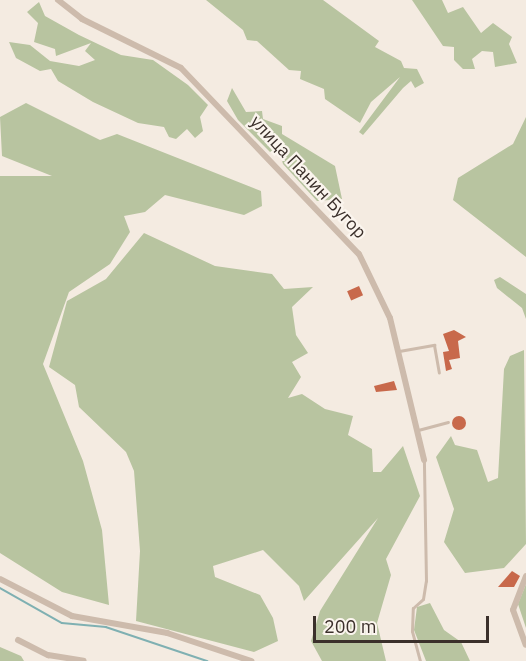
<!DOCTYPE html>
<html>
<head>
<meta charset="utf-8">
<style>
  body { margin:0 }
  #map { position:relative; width:526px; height:661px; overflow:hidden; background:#f4ebe1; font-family:"IBM Plex Sans",sans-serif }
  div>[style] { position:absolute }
  .green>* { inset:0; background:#b8c4a0 }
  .stream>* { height:1.5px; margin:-0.75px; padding:0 0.75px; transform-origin:0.75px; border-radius:0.75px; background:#7fb0b2 }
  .building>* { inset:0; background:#c8694b; transform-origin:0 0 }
  .round { border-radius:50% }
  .service>* { height:3px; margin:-1.5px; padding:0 1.5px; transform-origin:1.5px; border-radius:1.5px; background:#cdbbac }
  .minor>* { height:6px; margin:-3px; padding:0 3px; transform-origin:3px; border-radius:3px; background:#cdbbac }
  span { translate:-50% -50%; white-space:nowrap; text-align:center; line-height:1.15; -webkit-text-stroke:4.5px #fbf5ee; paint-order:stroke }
  .street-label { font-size:18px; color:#3b302b }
  .scale { position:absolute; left:313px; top:616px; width:176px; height:27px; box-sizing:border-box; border:3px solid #3b302b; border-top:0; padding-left:8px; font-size:18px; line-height:21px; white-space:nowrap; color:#3b302b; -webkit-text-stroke:4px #fbf5ee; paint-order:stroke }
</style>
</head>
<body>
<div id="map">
  <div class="green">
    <i style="clip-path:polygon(206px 0,323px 0,379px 41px,375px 47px,401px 61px,404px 68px,417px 69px,424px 83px,415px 88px,411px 81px,403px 88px,363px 135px,359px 132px,400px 77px,371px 102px,360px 123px,325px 99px,324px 89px,300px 79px,301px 71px,289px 70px,257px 41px,247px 40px,243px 30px)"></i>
    <i style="clip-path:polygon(412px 0,442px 0,448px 13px,463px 7px,481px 33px,493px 23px,512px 37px,509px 44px,517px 63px,495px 67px,493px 52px,482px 51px,472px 59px,475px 69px,463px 69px,454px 60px,454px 47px,443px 46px)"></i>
    <i style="clip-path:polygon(39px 2px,45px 16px,79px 35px,121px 55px,153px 60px,188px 85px,208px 105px,200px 117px,203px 131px,195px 138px,187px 129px,176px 139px,169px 137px,164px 127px,138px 123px,93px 102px,58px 81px,51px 69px,40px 71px,16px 58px,9px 42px,30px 45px,50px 61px,79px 66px,95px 60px,85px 51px,91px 43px,56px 56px,55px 49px,34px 42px,38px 23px,27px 12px)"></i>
    <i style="clip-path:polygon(232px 88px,246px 112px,262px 111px,263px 119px,282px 126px,282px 134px,335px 166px,342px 199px,317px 201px,283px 164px,279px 151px,270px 152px,238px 120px,227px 101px)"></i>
    <i style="clip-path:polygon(26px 103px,100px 140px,117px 134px,261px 191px,262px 206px,244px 215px,165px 195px,145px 212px,124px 216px,130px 232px,110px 264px,69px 292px,43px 364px,83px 461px,102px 530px,109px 605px,62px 592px,0 553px,0 176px,52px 176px,2px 156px,0 117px)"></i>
    <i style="clip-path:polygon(526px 117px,526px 257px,453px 200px,458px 178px,513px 144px)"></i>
    <i style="clip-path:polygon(144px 233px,215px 266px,272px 274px,284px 289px,313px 287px,292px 307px,296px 335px,308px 353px,292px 362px,301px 377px,288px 398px,302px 394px,325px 409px,353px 416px,348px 435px,372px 449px,373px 472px,381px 472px,403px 446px,420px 496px,386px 559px,391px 575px,377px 623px,386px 661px,322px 661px,311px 641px,320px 611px,378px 518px,304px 601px,299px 586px,263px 550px,213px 566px,215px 577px,260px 595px,273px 618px,278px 641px,254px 652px,136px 621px,140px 551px,134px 471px,126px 452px,79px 407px,75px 385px,49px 367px,67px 301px,106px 279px)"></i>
    <i style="clip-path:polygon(500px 277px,526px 294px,526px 319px,522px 308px,497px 288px,494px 280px)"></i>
    <i style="clip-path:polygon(524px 350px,526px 544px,504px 568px,465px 573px,444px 542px,454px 509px,436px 457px,451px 436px,455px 445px,477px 450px,488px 482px,498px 478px,504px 369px,510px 356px)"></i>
    <i style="clip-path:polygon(526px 584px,526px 628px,518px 604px)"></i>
    <i style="clip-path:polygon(430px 603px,444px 630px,461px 642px,470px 661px,426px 661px,414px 630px,417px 607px)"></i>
    <i style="clip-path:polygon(0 647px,21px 656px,24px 661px,0 661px)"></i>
  </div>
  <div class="stream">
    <i style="left:0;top:588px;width:71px;rotate:29.4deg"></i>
    <i style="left:62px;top:623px;width:44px;rotate:5.2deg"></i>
    <i style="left:106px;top:627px;width:107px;rotate:18.6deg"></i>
  </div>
  <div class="building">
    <i style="left:359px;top:286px;width:10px;height:13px;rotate:66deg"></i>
    <i style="clip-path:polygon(454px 330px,466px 337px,458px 341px,460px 358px,449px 360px,452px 369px,446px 371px,443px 352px,449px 351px,443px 334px)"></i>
    <i style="clip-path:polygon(394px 381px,397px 390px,376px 392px,374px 386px)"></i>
    <i class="round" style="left:452px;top:416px;width:14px;height:14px"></i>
    <i style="clip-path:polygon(512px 571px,520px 576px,514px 587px,498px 587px)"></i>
  </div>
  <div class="service">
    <i style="left:399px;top:351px;width:36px;rotate:-10deg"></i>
    <i style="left:434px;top:345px;width:28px;rotate:80deg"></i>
    <i style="left:418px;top:430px;width:31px;rotate:-15deg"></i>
    <i style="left:420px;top:661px;width:31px;rotate:-105deg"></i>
    <i style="left:412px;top:631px;width:23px;rotate:-88deg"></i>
    <i style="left:413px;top:608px;width:13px;rotate:-42deg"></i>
    <i style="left:423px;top:599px;width:18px;rotate:-81deg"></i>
    <i style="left:426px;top:581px;width:120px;rotate:-91deg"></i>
  </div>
  <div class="minor">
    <i style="left:58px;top:0;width:31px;rotate:38deg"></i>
    <i style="left:82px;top:19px;width:110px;rotate:26.3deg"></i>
    <i style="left:181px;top:68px;width:257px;rotate:46.3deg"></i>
    <i style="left:359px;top:254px;width:71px;rotate:64.2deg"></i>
    <i style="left:390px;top:318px;width:146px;rotate:76.5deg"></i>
    <i style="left:526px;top:576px;width:36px;rotate:111deg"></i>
    <i style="left:513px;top:610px;width:37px;rotate:70deg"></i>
    <i style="left:0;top:579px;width:81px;rotate:27.2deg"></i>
    <i style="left:72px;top:616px;width:97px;rotate:10.1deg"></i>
    <i style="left:167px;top:633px;width:89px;rotate:18.4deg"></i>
    <i style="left:18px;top:640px;width:34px;rotate:27deg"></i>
    <i style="left:48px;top:655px;width:36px;rotate:9deg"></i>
  </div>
  <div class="street-label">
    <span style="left:308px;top:177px;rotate:47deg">улица Панин Бугор</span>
  </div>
  <div class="scale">200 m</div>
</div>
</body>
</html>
